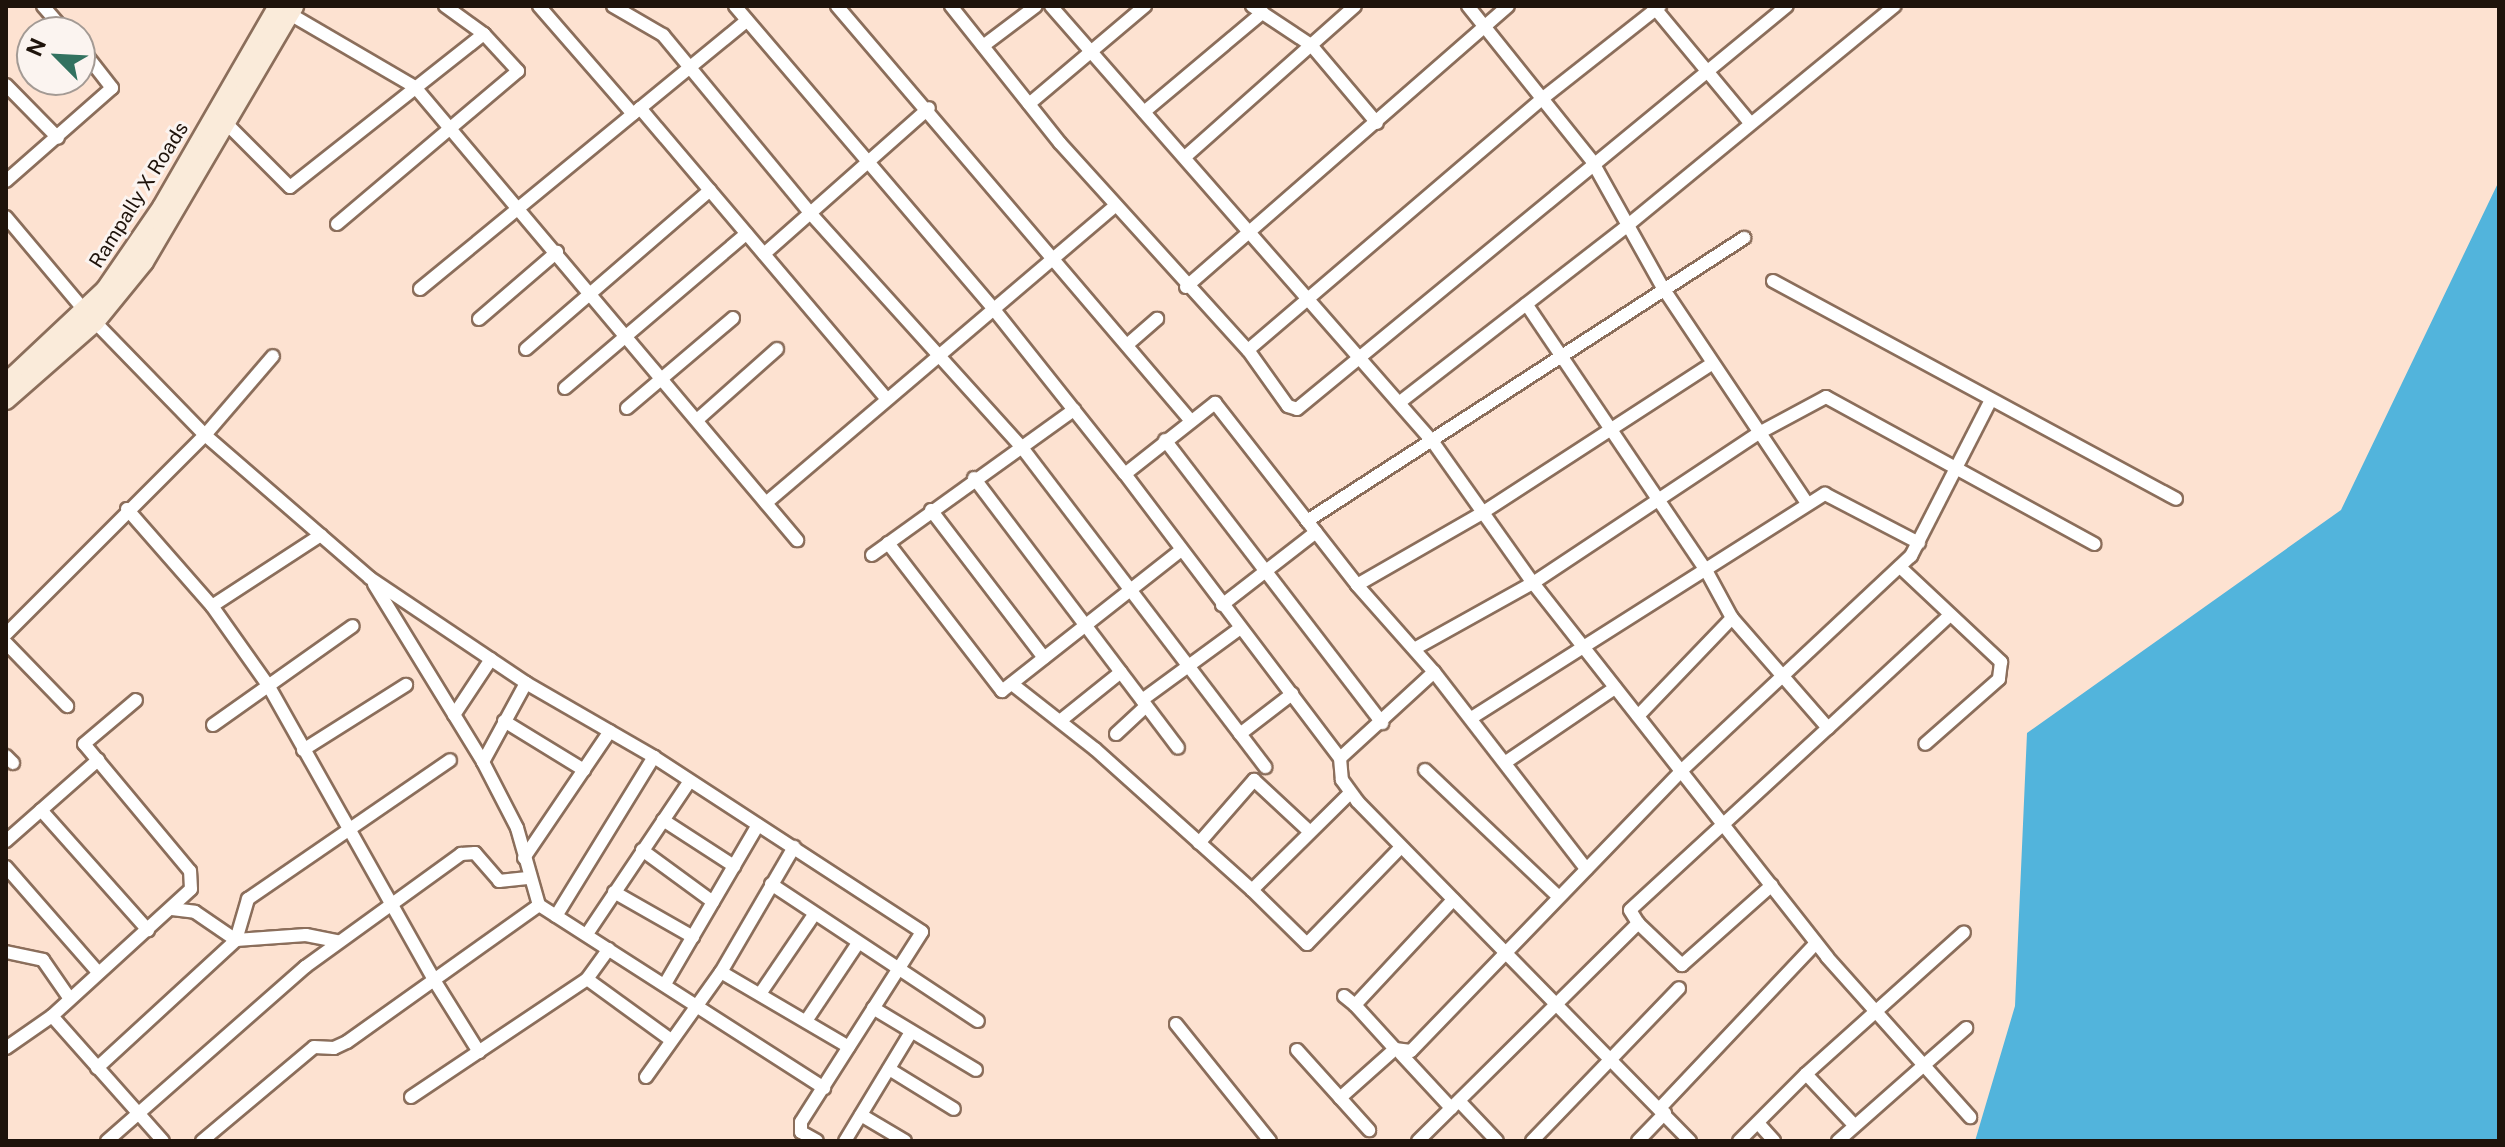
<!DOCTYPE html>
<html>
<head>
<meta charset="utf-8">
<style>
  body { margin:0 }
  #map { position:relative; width:2505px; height:1147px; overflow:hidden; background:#fde2d1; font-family:"Public Sans",sans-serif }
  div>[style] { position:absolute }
  .water>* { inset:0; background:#52b4dc }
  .roads { filter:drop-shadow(2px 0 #8b6e5b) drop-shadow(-2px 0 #8b6e5b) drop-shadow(0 2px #8b6e5b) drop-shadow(0 -2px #8b6e5b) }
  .minor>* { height:12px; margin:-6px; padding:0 6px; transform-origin:6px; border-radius:6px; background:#fff }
  .secondary>* { height:18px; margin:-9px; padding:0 9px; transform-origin:9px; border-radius:9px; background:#faebda }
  span { translate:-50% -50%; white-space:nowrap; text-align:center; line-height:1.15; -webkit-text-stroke:6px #fbf4f0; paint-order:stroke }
  .street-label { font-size:20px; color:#1e130b }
  .frame { position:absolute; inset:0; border:8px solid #1e130b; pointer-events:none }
  .north { position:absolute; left:16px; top:16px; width:80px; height:80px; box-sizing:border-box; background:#fbf4f0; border:2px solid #a39a94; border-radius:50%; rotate:294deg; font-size:22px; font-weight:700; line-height:32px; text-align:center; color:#1e130b }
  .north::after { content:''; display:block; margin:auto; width:28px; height:36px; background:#327260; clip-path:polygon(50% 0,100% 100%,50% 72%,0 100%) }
</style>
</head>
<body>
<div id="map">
  <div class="water">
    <i style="clip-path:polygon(2499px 181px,2499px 1141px,1975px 1141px,2015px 1006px,2027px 733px,2341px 510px)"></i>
  </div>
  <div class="roads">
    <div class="minor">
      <i style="left:43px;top:6px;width:35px;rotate:49deg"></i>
      <i style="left:539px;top:6px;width:143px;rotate:49deg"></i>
      <i style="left:613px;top:6px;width:58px;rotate:30.1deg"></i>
      <i style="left:663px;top:35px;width:232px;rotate:50.4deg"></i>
      <i style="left:811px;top:214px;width:316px;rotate:47.9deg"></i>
      <i style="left:1023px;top:449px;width:400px;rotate:52.7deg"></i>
      <i style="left:735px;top:6px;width:396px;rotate:49.5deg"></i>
      <i style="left:992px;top:307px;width:213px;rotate:51.5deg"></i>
      <i style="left:1125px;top:474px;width:356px;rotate:52.9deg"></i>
      <i style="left:1340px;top:758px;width:22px;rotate:85deg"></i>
      <i style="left:1342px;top:780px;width:26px;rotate:54deg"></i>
      <i style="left:1357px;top:801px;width:476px;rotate:45.6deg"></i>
      <i style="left:837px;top:6px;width:545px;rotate:49.54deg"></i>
      <i style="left:951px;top:6px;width:175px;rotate:51.5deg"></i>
      <i style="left:1060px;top:143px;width:280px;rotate:47.8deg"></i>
      <i style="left:1248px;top:350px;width:69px;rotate:54.5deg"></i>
      <i style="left:1288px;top:406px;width:9px;rotate:18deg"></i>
      <i style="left:1297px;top:409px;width:634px;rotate:-39.44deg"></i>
      <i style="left:1051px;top:6px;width:580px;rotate:48.78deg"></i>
      <i style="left:1433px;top:442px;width:173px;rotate:54.7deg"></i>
      <i style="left:1533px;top:583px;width:476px;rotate:51.8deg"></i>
      <i style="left:1827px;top:957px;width:215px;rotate:48.2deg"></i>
      <i style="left:1252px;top:6px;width:71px;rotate:33.5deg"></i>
      <i style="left:1311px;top:45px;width:102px;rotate:49.8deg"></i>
      <i style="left:1468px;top:6px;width:198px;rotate:51.3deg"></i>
      <i style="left:1592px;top:161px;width:145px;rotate:60.8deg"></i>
      <i style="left:1663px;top:288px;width:257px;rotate:56.2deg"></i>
      <i style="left:1653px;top:6px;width:152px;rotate:50.3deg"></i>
      <i style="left:290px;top:14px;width:145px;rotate:30.3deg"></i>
      <i style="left:415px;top:87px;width:593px;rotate:49.86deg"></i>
      <i style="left:983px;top:46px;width:66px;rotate:-37deg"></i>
      <i style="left:6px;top:85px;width:74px;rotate:45.5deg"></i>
      <i style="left:1029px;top:104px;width:152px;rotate:-40.2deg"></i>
      <i style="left:640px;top:108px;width:380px;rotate:49.7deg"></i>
      <i style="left:1144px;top:112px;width:155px;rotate:-40deg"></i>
      <i style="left:227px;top:124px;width:89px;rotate:45deg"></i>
      <i style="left:290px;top:187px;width:247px;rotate:-38.3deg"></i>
      <i style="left:1185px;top:157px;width:227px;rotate:-41.6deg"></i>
      <i style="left:6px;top:181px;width:141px;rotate:-41.3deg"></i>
      <i style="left:112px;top:88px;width:52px;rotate:-128deg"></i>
      <i style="left:6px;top:217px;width:123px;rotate:50deg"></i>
      <i style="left:337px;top:224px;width:237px;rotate:-40.2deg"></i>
      <i style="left:518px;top:71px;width:50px;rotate:-132.6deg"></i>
      <i style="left:484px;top:34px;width:48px;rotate:-144.3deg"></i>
      <i style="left:764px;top:254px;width:220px;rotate:-41.5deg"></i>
      <i style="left:1773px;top:281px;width:458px;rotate:28.4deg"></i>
      <i style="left:1186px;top:287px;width:427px;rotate:-41.1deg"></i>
      <i style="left:420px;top:289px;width:423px;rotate:-39.4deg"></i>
      <i style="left:479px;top:319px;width:103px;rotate:-40.7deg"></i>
      <i style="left:95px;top:322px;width:158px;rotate:45.8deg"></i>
      <i style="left:205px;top:435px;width:218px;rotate:40.9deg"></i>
      <i style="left:370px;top:578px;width:188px;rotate:33.9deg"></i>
      <i style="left:526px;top:683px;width:148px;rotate:30deg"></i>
      <i style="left:654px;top:757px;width:320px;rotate:33.1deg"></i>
      <i style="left:922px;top:932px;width:225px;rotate:122.5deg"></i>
      <i style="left:801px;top:1122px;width:10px;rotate:90deg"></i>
      <i style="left:801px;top:1132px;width:18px;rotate:29deg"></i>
      <i style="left:1127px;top:345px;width:40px;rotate:-41deg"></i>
      <i style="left:526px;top:349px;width:243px;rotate:-40.8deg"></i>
      <i style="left:1248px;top:350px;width:388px;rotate:-40.5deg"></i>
      <i style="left:1543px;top:98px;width:149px;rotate:-38.2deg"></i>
      <i style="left:565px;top:388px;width:238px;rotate:-40.4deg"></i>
      <i style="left:1400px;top:402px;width:289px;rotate:-37.8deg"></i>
      <i style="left:1628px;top:225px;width:345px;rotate:-39.4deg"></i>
      <i style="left:627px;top:408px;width:139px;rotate:-40.3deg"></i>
      <i style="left:697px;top:420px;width:107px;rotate:-41.6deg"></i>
      <i style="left:1165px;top:440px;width:357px;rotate:52.5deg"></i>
      <i style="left:1125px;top:474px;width:115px;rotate:-38.3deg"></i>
      <i style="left:1215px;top:403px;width:231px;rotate:52deg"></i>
      <i style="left:1357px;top:585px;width:116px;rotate:48.5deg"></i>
      <i style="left:1434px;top:672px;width:127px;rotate:137.5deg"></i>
      <i style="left:974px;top:478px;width:338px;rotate:52.9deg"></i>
      <i style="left:766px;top:503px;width:458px;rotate:-40.4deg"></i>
      <i style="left:127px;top:509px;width:129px;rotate:48.8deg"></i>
      <i style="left:212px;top:606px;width:97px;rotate:54.7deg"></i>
      <i style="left:268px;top:685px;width:338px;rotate:60.6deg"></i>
      <i style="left:434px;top:980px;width:129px;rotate:-35.5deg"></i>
      <i style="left:931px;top:510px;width:186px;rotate:52.6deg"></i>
      <i style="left:1307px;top:521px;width:521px;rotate:-32.93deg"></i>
      <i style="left:888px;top:543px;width:187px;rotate:52.4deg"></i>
      <i style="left:1002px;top:691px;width:226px;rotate:-38.2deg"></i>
      <i style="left:872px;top:555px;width:249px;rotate:-35.7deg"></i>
      <i style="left:1900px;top:567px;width:139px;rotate:43.2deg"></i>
      <i style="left:2001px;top:662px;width:17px;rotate:97deg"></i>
      <i style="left:1999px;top:679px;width:98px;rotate:138.7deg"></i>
      <i style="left:374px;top:584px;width:209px;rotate:58.5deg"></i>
      <i style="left:483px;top:762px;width:74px;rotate:62.7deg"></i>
      <i style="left:517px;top:828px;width:80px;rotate:74.1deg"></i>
      <i style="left:539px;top:905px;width:339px;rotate:32.7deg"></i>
      <i style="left:1357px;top:585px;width:144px;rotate:-29.9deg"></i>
      <i style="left:1482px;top:513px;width:275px;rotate:-33deg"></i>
      <i style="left:1222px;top:605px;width:119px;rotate:-37.8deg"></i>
      <i style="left:212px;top:606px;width:130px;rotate:-33.1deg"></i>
      <i style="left:6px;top:634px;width:281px;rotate:-45deg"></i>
      <i style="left:205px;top:435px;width:104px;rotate:-49.3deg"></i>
      <i style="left:6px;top:643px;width:88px;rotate:45.9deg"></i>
      <i style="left:1416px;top:648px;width:134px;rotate:-29.1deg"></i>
      <i style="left:1533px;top:583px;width:271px;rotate:-33.6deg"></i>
      <i style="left:1759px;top:433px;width:76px;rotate:-28.2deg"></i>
      <i style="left:1826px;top:397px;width:306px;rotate:28.7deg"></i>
      <i style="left:1434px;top:672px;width:249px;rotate:52.3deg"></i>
      <i style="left:1012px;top:684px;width:105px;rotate:38.1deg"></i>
      <i style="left:1095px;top:749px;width:211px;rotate:41.9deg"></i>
      <i style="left:1252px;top:890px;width:138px;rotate:-44.7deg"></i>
      <i style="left:1142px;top:700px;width:120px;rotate:-36.2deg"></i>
      <i style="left:454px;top:715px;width:67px;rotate:-56.5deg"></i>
      <i style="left:1638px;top:716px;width:136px;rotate:-46.2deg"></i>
      <i style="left:1473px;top:717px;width:417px;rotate:-32.4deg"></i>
      <i style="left:1825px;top:494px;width:106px;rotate:27.5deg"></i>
      <i style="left:504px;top:721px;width:94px;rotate:31.5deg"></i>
      <i style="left:1060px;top:721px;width:78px;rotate:-38.8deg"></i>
      <i style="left:213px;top:725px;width:171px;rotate:-35.3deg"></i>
      <i style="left:1828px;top:728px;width:166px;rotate:-42.8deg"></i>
      <i style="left:1116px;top:734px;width:41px;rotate:-43deg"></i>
      <i style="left:1240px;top:734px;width:66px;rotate:-37.6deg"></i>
      <i style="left:303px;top:750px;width:122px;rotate:-32.3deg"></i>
      <i style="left:6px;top:756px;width:10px;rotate:45deg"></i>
      <i style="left:483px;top:762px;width:90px;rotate:-61.4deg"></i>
      <i style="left:1506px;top:762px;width:132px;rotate:-34.2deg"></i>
      <i style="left:1425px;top:770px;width:183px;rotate:43.5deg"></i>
      <i style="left:41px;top:810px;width:161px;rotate:48.3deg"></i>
      <i style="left:663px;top:820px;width:85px;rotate:32.9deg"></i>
      <i style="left:6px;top:841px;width:123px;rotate:-41.4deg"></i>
      <i style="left:1199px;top:843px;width:84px;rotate:-48.9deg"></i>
      <i style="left:1254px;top:780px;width:76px;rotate:42.9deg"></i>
      <i style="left:642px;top:850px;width:88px;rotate:36.2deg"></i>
      <i style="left:524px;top:858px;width:153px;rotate:-55.9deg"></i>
      <i style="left:6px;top:867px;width:140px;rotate:48.8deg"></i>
      <i style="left:771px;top:884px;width:248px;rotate:33.5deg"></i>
      <i style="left:1252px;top:890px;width:77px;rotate:44.5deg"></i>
      <i style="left:1307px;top:944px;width:135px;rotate:-45.9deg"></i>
      <i style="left:614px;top:892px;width:91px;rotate:29.7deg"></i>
      <i style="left:172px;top:909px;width:23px;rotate:7deg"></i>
      <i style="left:195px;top:912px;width:50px;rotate:34.3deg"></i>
      <i style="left:236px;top:940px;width:70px;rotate:-4.1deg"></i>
      <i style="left:306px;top:935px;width:33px;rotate:11deg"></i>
      <i style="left:556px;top:916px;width:187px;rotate:-58.4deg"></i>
      <i style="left:1638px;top:923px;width:61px;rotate:43.7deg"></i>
      <i style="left:1682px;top:965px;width:120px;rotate:-41.6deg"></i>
      <i style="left:587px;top:934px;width:184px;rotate:-56.1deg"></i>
      <i style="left:6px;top:952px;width:38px;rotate:12deg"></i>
      <i style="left:43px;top:960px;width:47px;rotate:55.3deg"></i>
      <i style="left:721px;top:972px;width:148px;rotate:30.4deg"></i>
      <i style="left:587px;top:979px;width:104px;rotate:36deg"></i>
      <i style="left:665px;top:984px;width:184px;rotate:-59.7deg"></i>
      <i style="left:760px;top:994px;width:94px;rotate:-55.8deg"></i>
      <i style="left:1344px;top:996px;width:14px;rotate:39deg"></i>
      <i style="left:1355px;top:1005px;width:144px;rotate:-47deg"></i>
      <i style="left:1355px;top:1005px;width:59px;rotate:47.7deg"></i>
      <i style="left:1395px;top:1049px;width:16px;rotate:7deg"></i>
      <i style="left:1411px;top:1051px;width:389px;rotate:-46deg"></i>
      <i style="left:1681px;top:771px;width:315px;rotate:-43.1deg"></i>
      <i style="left:1911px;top:556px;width:175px;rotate:-62.9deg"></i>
      <i style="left:873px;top:1008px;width:120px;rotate:31deg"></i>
      <i style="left:52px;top:1016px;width:188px;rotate:-42.4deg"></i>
      <i style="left:191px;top:889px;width:18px;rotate:-93deg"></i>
      <i style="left:190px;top:871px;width:165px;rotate:-129.8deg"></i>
      <i style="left:84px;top:744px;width:68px;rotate:-40.2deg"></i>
      <i style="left:806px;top:1021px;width:94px;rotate:-56.3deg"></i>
      <i style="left:1176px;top:1024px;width:150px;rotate:51.2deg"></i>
      <i style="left:6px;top:1048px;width:56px;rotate:-34.8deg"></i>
      <i style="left:52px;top:1016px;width:167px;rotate:48.4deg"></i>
      <i style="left:1297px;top:1050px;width:108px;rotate:48deg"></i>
      <i style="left:1401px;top:1054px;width:74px;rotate:47.2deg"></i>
      <i style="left:97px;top:1068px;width:189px;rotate:-42.6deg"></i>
      <i style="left:236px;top:940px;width:43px;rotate:-73.7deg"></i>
      <i style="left:248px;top:899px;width:245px;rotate:-34.5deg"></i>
      <i style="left:889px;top:1069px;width:76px;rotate:31.6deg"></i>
      <i style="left:1806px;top:1074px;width:70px;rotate:46.7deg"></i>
      <i style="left:646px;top:1077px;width:129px;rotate:-54.5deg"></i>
      <i style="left:721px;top:972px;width:145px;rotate:-59.7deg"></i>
      <i style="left:411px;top:1097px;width:212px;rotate:-33.8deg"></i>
      <i style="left:587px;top:979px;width:37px;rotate:-54deg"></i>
      <i style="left:1340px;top:1098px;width:74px;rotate:-41.7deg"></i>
      <i style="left:1459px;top:1101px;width:55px;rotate:46.5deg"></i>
      <i style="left:1660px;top:1108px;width:227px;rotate:-46.6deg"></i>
      <i style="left:861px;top:1115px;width:51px;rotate:30.6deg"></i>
      <i style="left:1758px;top:1123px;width:24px;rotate:48deg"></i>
      <i style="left:107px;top:1141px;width:264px;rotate:-41.3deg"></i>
      <i style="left:305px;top:967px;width:193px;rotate:-35.9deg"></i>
      <i style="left:461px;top:854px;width:14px;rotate:-4deg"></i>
      <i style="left:475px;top:853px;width:37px;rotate:49deg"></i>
      <i style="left:499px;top:881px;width:31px;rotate:-6deg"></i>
      <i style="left:202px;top:1141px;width:146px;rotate:-40deg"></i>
      <i style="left:314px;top:1047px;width:20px;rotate:3deg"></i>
      <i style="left:334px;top:1048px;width:14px;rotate:-25deg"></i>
      <i style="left:347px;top:1042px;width:107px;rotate:-35.5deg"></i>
      <i style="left:434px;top:980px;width:85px;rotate:58deg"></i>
      <i style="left:845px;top:1141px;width:127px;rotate:-58.8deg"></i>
      <i style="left:1418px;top:1141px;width:310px;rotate:-44.7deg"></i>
      <i style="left:1638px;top:923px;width:15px;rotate:-122deg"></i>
      <i style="left:1630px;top:910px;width:269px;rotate:-42.6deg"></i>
      <i style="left:1828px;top:728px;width:146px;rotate:-131.1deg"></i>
      <i style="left:1732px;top:618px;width:52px;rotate:-118.5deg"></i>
      <i style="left:1707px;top:572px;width:323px;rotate:-124deg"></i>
      <i style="left:1532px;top:1141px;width:212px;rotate:-46.1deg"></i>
      <i style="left:1638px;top:1141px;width:39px;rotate:-46deg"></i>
      <i style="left:1739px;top:1141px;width:95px;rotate:-45deg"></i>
      <i style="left:1806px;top:1074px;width:212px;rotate:-41.9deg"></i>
      <i style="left:1838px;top:1141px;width:171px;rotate:-41.4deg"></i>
    </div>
    <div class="secondary">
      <i style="left:6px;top:383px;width:136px;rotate:-43.2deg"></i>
      <i style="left:105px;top:290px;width:101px;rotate:-55.5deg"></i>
      <i style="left:162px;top:207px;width:232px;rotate:-60deg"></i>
      <i style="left:6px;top:400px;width:118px;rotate:-41.2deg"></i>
      <i style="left:95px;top:322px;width:77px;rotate:-50.8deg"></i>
      <i style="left:144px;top:262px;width:297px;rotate:-59.6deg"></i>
    </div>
  </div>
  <div class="street-label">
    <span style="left:139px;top:195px;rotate:-58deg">Rampally X Roads</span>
  </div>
  <div class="frame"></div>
  <div class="north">N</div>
</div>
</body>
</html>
